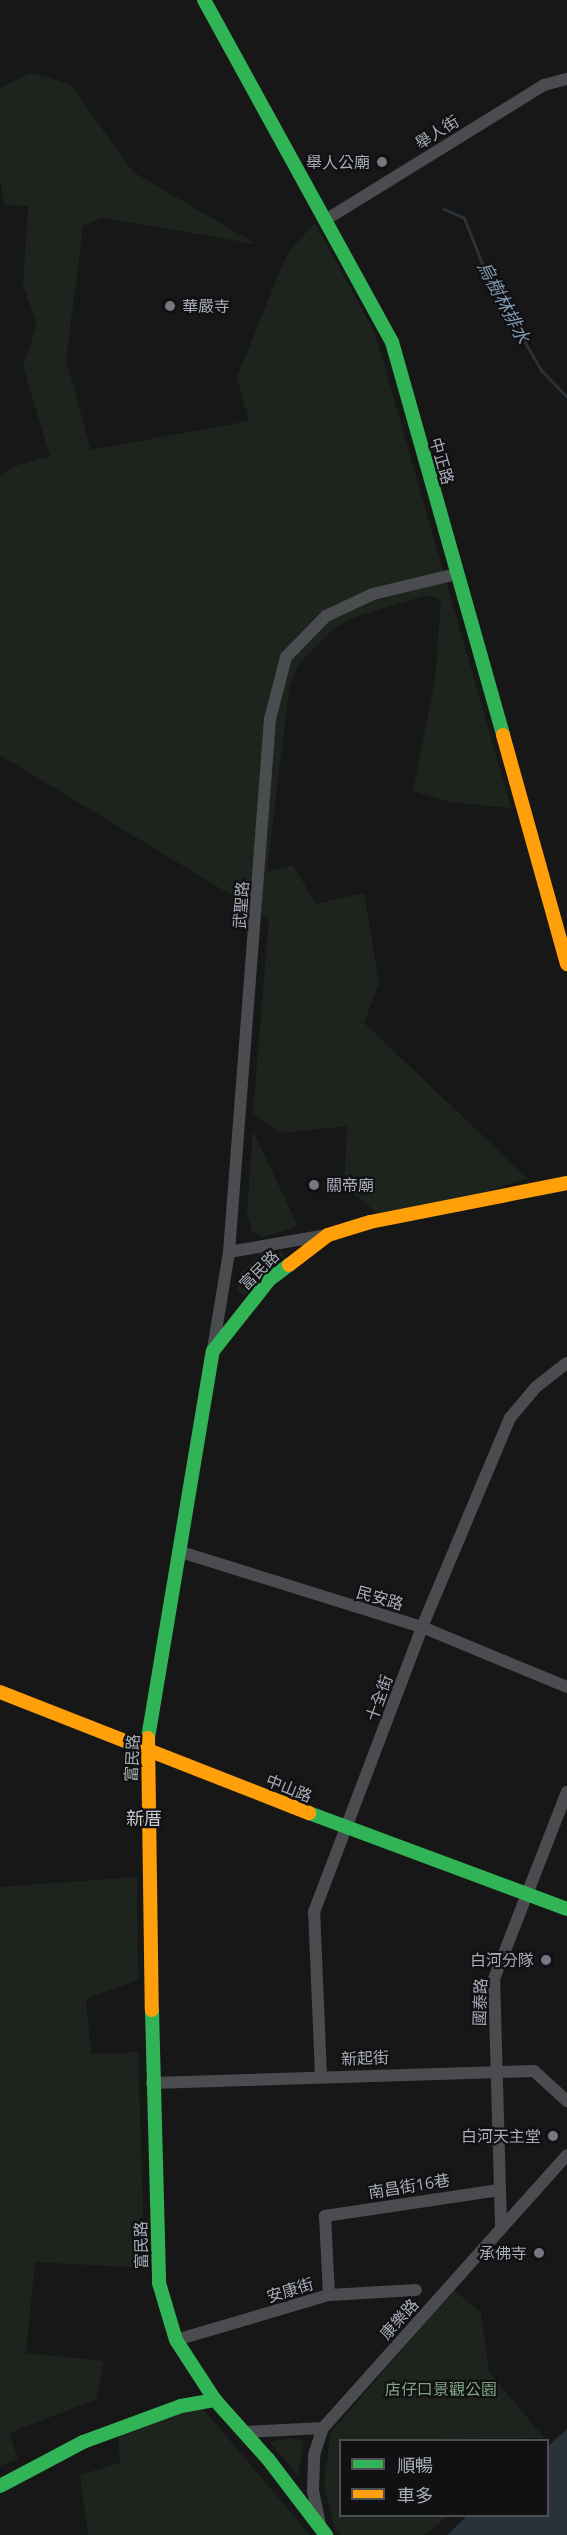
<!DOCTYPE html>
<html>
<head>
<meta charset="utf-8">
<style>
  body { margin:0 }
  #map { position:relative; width:567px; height:2535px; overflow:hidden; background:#171717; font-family:"Open Sans","Noto Sans TC",sans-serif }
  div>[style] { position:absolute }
  .green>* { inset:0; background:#1d241e }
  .water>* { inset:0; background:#2a3239 }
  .stream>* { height:3px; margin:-1.5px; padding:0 1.5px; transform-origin:1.5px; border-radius:1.5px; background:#2a3239 }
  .street>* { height:12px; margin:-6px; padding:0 6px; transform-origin:6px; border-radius:6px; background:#4b4c50 }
  .fast>* { height:14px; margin:-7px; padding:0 7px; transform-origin:7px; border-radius:7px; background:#30b455 }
  .slow>* { height:14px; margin:-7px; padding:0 7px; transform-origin:7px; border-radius:7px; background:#ff9f0a }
  .dots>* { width:16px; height:16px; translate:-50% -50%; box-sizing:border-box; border:3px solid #111113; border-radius:50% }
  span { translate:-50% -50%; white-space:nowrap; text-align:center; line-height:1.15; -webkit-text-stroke:4.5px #111113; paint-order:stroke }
  .street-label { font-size:16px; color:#a8adb8 }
  .poi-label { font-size:16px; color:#a8adb8 }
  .right { translate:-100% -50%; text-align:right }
  .left { translate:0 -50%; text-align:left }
  .park-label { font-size:16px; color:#7fa381 }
  .water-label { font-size:18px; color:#7f9bb3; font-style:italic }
  .neighbourhood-label { font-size:18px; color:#c9ccd4 }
  .legend { position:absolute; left:339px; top:2439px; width:210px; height:78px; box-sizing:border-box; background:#111113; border:2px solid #4d4f55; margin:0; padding:8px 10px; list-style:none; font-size:18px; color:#a8adb8 }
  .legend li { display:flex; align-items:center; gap:12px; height:30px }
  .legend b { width:30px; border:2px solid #4d4f55 }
</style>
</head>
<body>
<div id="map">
  <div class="green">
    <i style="clip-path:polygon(31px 73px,70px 84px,133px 172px,256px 244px,102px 218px,83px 226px,66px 360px,91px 450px,249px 421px,237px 377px,288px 252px,315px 223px,375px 333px,511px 808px,450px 802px,413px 791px,435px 680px,441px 600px,427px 595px,358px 616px,334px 628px,298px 665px,289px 689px,267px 872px,293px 865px,316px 904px,364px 893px,379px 984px,364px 1023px,527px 1178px,442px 1208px,381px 1216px,344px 1186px,347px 1126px,281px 1133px,253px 1113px,269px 918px,0 755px,0 476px,15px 466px,50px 456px,23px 366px,37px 324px,23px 285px,28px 206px,4px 205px,0 178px,0 88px)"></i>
    <i style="clip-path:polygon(253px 1131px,298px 1226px,263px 1237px,252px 1231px,247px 1212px)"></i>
    <i style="clip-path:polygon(281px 1251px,285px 1257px,244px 1296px,237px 1290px,240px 1274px,260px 1254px)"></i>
    <i style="clip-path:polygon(137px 1877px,138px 1980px,86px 1999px,91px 2054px,138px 2052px,145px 2268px,35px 2262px,26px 2353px,104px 2361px,97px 2399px,9px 2433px,18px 2459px,0 2466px,0 1887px)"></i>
    <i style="clip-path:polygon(454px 2290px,481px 2313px,489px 2372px,544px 2438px,340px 2440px,340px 2516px,448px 2516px,424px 2535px,341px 2535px,335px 2529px,324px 2483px,331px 2432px)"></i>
    <i style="clip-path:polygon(193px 2397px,310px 2535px,88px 2535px,80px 2475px,120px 2463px,117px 2426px)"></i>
    <i style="clip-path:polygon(292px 2438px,304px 2441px,298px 2476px,270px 2442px)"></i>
  </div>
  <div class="water">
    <i style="clip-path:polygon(567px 2429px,567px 2535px,447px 2535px,467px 2516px,548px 2516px,548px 2446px)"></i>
  </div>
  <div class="stream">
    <i style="left:444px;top:209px;width:22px;rotate:24deg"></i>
    <i style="left:464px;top:218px;width:52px;rotate:68.4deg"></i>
    <i style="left:483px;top:266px;width:55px;rotate:62deg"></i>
    <i style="left:509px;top:315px;width:64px;rotate:59.8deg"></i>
    <i style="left:541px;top:370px;width:37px;rotate:46deg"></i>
  </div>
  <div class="street">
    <i style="left:327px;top:219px;width:255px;rotate:-31.7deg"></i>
    <i style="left:544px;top:85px;width:24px;rotate:-15deg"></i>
    <i style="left:229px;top:1252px;width:98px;rotate:-9.9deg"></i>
    <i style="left:213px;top:1349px;width:98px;rotate:-80.6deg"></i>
    <i style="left:229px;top:1252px;width:535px;rotate:-85.6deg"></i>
    <i style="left:270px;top:719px;width:64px;rotate:-75.5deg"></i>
    <i style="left:286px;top:657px;width:57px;rotate:-45.7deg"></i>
    <i style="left:326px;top:616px;width:52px;rotate:-25.1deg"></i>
    <i style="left:373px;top:594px;width:85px;rotate:-13.5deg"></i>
    <i style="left:181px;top:1552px;width:252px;rotate:17.3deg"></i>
    <i style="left:422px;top:1627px;width:157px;rotate:22.5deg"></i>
    <i style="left:321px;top:2076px;width:164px;rotate:-92.4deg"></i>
    <i style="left:314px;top:1912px;width:305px;rotate:-69.2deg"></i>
    <i style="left:422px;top:1627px;width:227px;rotate:-67.2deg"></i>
    <i style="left:510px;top:1418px;width:40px;rotate:-50deg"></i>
    <i style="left:536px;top:1387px;width:39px;rotate:-38deg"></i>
    <i style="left:152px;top:2083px;width:382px;rotate:-1.8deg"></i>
    <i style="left:534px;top:2071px;width:45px;rotate:42.3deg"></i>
    <i style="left:501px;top:2226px;width:247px;rotate:-91.6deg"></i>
    <i style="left:494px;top:1979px;width:201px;rotate:-68.7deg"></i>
    <i style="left:329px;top:2295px;width:79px;rotate:-92.9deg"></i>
    <i style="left:325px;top:2216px;width:176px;rotate:-8.5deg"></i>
    <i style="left:176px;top:2340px;width:159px;rotate:-16.4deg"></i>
    <i style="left:329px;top:2295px;width:87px;rotate:-3.3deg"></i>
    <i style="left:244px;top:2432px;width:79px;rotate:-2.9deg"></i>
    <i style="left:320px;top:2524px;width:35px;rotate:-102deg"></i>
    <i style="left:313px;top:2490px;width:35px;rotate:-88deg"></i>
    <i style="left:314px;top:2455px;width:28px;rotate:-72deg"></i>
    <i style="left:323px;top:2428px;width:366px;rotate:-48.2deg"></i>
  </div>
  <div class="fast">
    <i style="left:204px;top:0;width:390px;rotate:61.2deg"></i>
    <i style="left:392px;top:342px;width:408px;rotate:74.2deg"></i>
    <i style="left:148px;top:1738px;width:392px;rotate:-80.5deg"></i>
    <i style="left:213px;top:1351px;width:90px;rotate:-51.7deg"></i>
    <i style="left:269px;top:1280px;width:25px;rotate:-37deg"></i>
    <i style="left:309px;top:1813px;width:275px;rotate:20.4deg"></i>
    <i style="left:152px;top:2010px;width:273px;rotate:88.5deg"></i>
    <i style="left:159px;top:2283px;width:59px;rotate:73.4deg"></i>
    <i style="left:176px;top:2340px;width:72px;rotate:57deg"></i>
    <i style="left:215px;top:2400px;width:79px;rotate:48.1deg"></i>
    <i style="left:268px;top:2459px;width:96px;rotate:52.7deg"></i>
    <i style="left:0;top:2486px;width:94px;rotate:-27.9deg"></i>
    <i style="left:83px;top:2442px;width:104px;rotate:-20.2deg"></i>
    <i style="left:181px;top:2406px;width:35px;rotate:-10deg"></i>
  </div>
  <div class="slow">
    <i style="left:503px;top:735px;width:238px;rotate:74.4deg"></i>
    <i style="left:289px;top:1265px;width:49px;rotate:-37.6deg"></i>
    <i style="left:328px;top:1235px;width:44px;rotate:-17.2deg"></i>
    <i style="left:370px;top:1222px;width:201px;rotate:-11.2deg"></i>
    <i style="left:0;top:1692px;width:332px;rotate:21.4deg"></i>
    <i style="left:148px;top:1738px;width:272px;rotate:89.2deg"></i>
  </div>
  <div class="dots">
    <i style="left:382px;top:162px;background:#757880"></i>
    <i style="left:170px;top:306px;background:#757880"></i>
    <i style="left:314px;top:1185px;background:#757880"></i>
    <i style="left:546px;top:1960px;background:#757880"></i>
    <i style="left:553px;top:2136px;background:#757880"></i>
    <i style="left:539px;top:2253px;background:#757880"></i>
  </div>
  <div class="street-label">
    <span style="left:437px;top:132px;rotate:-32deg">舉人街</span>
    <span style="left:442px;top:461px;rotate:74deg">中正路</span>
    <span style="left:241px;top:905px;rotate:-86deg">武聖路</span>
    <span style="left:259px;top:1270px;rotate:-45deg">富民路</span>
    <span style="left:380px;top:1598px;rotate:16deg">民安路</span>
    <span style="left:379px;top:1698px;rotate:-70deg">十全街</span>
    <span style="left:132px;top:1758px;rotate:-87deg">富民路</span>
    <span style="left:289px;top:1788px;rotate:22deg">中山路</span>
    <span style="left:480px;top:2002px;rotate:-88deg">國泰路</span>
    <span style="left:365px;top:2058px;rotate:-2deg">新起街</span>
    <span style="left:409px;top:2186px;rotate:-9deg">南昌街16巷</span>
    <span style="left:141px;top:2245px;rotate:-91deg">富民路</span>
    <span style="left:290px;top:2290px;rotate:-17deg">安康街</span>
    <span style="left:399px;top:2319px;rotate:-48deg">康樂路</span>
  </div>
  <div class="poi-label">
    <span class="right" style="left:370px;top:162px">舉人公廟</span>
    <span class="left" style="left:182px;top:306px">華嚴寺</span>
    <span class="left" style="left:326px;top:1185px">關帝廟</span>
    <span class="right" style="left:534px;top:1960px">白河分隊</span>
    <span class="right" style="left:541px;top:2136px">白河天主堂</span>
    <span class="right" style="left:527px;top:2253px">承佛寺</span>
  </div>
  <div class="park-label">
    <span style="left:441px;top:2389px">店仔口景觀公園</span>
  </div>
  <div class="water-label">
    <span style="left:504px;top:302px;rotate:62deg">烏樹林排水</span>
  </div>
  <div class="neighbourhood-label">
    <span style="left:144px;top:1818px">新厝</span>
  </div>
  <ul class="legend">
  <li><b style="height:8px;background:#30b455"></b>順暢</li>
  <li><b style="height:8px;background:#ff9f0a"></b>車多</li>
  </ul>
</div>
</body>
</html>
